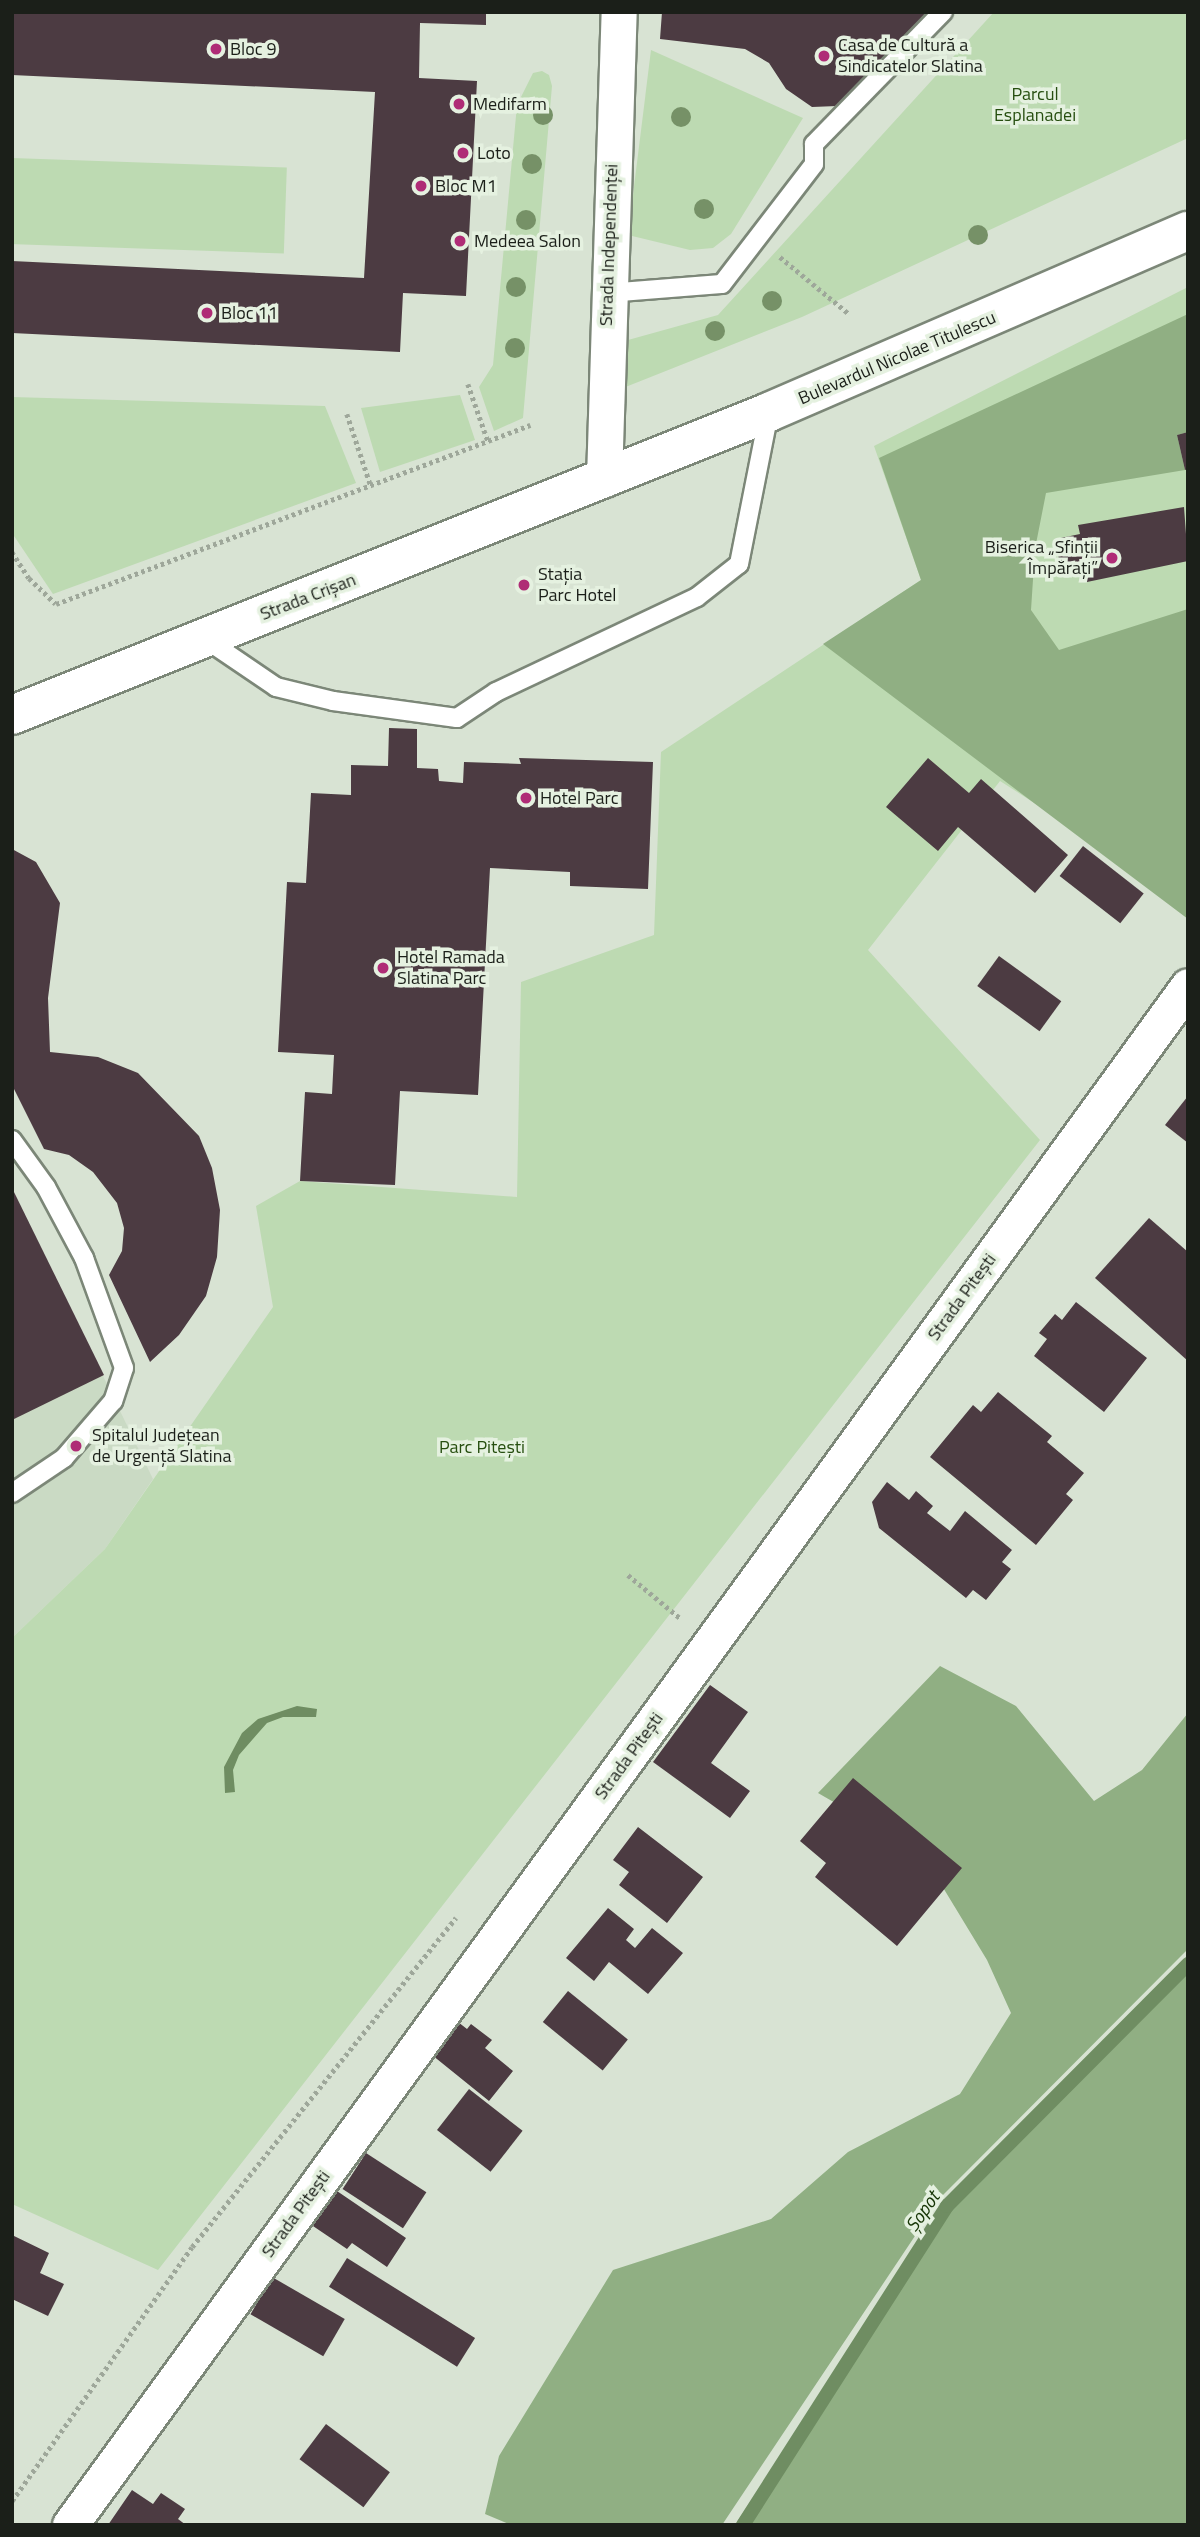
<!DOCTYPE html>
<html>
<head>
<meta charset="utf-8">
<style>
  body { margin:0 }
  #map { position:relative; width:1200px; height:2537px; overflow:hidden; background:#d8e3d3; font-family:"Titillium Web",sans-serif }
  div>[style] { position:absolute }
  .built>* { inset:0; background:#cadac4 }
  .green>* { inset:0; background:#bddab2; transform-origin:0 0 }
  .forest>* { inset:0; background:#90af83 }
  .water>* { inset:0; background:#6f8d62 }
  .stream>* { height:14px; margin:-7px; padding:0 7px; transform-origin:7px; border-radius:7px; background:#6f8d62 }
  .building>* { inset:0; background:#4c3b42; transform-origin:0 0 }
  .path>* { height:4.5px; margin-top:-2.25px; transform-origin:0; background:repeating-linear-gradient(90deg,#9ea79a 0 3.5px,transparent 0 7px) }
  .roads { filter:drop-shadow(2px 0 #7c8778) drop-shadow(-2px 0 #7c8778) drop-shadow(0 2px #7c8778) drop-shadow(0 -2px #7c8778) }
  .lane>* { height:18px; margin:-9px; padding:0 9px; transform-origin:9px; border-radius:9px; background:#fff }
  .street>* { height:35px; margin:-17.5px; padding:0 17.5px; transform-origin:17.5px; border-radius:17.5px; background:#fff }
  .secondary>* { height:38px; margin:-19px; padding:0 19px; transform-origin:19px; border-radius:19px; background:#fff }
  .trees>* { width:20px; height:20px; margin:-10px; border-radius:50%; background:#769167 }
  .dots>* { width:19px; height:19px; translate:-50% -50%; box-sizing:border-box; border:4px solid #e5f1e0; border-radius:50% }
  span { translate:-50% -50%; white-space:nowrap; text-align:center; line-height:1.15; -webkit-text-stroke:7px #e5f1e0; paint-order:stroke }
  .poi-label { font-size:18px; color:#1b1f19 }
  .left { translate:0 -50%; text-align:left }
  .right { translate:-100% -50%; text-align:right }
  .park-label { font-size:18px; color:#264e0f }
  .street-label { font-size:18px; color:#1b1f19 }
  .water-label { font-size:19px; color:#173606; font-style:italic }
  .frame { position:absolute; inset:0; border:14px solid #1b1f19; pointer-events:none }
</style>
</head>
<body>
<div id="map">
  <div class="built">
    <i style="clip-path:polygon(12px 1188px,153px 1479px,105px 1549px,12px 1638px)"></i>
  </div>
  <div class="green">
    <i style="clip-path:polygon(994px 12px,1188px 12px,1188px 138px,802px 317px,623px 388px,618px 364px,628px 340px,718px 315px)"></i>
    <i style="clip-path:polygon(651px 50px,803px 118px,731px 234px,713px 248px,690px 250px,628px 235px)"></i>
    <i style="clip-path:polygon(542px 71px,549px 75px,552px 86px,523px 418px,494px 431px,479px 387px,493px 365px,517px 105px,533px 73px)"></i>
    <i style="left:12px;top:158px;width:275px;height:86px;rotate:2deg"></i>
    <i style="clip-path:polygon(1188px 287px,1188px 902px,1000px 781px,868px 950px,1040px 1140px,158px 2270px,12px 2204px,12px 1638px,105px 1549px,273px 1307px,256px 1206px,300px 1181px,517px 1197px,521px 982px,654px 935px,661px 752px,921px 580px,874px 446px)"></i>
    <i style="clip-path:polygon(460px 395px,475px 440px,380px 472px,361px 408px)"></i>
    <i style="clip-path:polygon(12px 397px,325px 406px,356px 483px,53px 594px,12px 533px)"></i>
  </div>
  <div class="forest">
    <i style="clip-path:polygon(1188px 314px,1188px 432px,1177px 435px,1185px 470px,1046px 493px,1035px 549px,1031px 610px,1059px 650px,1188px 609px,1188px 919px,823px 644px,921px 580px,879px 458px)"></i>
    <i style="clip-path:polygon(940px 1666px,1016px 1706px,1094px 1801px,1142px 1770px,1188px 1713px,1188px 1949px,941px 2197px,722px 2525px,511px 2525px,485px 2514px,499px 2456px,613px 2270px,771px 2219px,848px 2152px,960px 2094px,1011px 2013px,987px 1960px,922px 1853px,818px 1793px)"></i>
    <i style="clip-path:polygon(1188px 1971px,1188px 2525px,735px 2525px,947px 2206px)"></i>
  </div>
  <div class="water">
    <i style="clip-path:polygon(297px 1706px,317px 1709px,316px 1717px,283px 1717px,267px 1723px,239px 1755px,233px 1770px,235px 1792px,225px 1793px,224px 1767px,242px 1733px,258px 1719px)"></i>
  </div>
  <div class="stream">
    <i style="left:743px;top:2525px;width:379px;rotate:-57.4deg"></i>
    <i style="left:947px;top:2206px;width:342px;rotate:-45.1deg"></i>
  </div>
  <div class="building">
    <i style="clip-path:polygon(12px 12px,486px 12px,486px 25px,420px 23px,419px 78px,477px 81px,466px 296px,403px 293px,400px 352px,12px 333px,12px 261px,364px 278px,375px 92px,12px 75px)"></i>
    <i style="clip-path:polygon(662px 12px,932px 12px,871px 78px,837px 106px,812px 107px,786px 89px,769px 63px,745px 49px,660px 39px)"></i>
    <i style="clip-path:polygon(1188px 432px,1188px 469px,1185px 470px,1177px 435px)"></i>
    <i style="clip-path:polygon(1184px 507px,1188px 561px,1087px 582px,1085px 571px,1061px 575px,1056px 539px,1080px 534px,1078px 525px)"></i>
    <i style="clip-path:polygon(389px 728px,417px 729px,417px 768px,438px 769px,439px 781px,463px 783px,464px 762px,521px 764px,519px 758px,653px 762px,648px 889px,570px 886px,570px 872px,490px 868px,478px 1095px,400px 1091px,395px 1185px,300px 1181px,305px 1092px,332px 1094px,334px 1055px,278px 1052px,287px 882px,306px 883px,311px 793px,351px 795px,351px 765px,388px 766px)"></i>
    <i style="clip-path:polygon(928px 758px,969px 793px,981px 779px,1068px 855px,1035px 893px,958px 827px,938px 851px,886px 807px)"></i>
    <i style="left:1083px;top:846px;width:77px;height:38px;rotate:38deg"></i>
    <i style="clip-path:polygon(12px 849px,36px 862px,60px 903px,48px 998px,50px 1052px,98px 1057px,138px 1073px,199px 1136px,212px 1168px,220px 1210px,217px 1257px,206px 1296px,179px 1335px,150px 1362px,109px 1275px,122px 1251px,124px 1228px,117px 1203px,93px 1172px,69px 1155px,44px 1149px,12px 1085px)"></i>
    <i style="left:999px;top:956px;width:77px;height:37px;rotate:36deg"></i>
    <i style="clip-path:polygon(1188px 1096px,1188px 1143px,1165px 1125px)"></i>
    <i style="clip-path:polygon(12px 1188px,104px 1375px,12px 1420px)"></i>
    <i style="clip-path:polygon(1149px 1218px,1188px 1252px,1188px 1361px,1095px 1278px)"></i>
    <i style="clip-path:polygon(1076px 1302px,1147px 1358px,1104px 1412px,1034px 1356px,1047px 1339px,1039px 1333px,1055px 1314px,1062px 1320px)"></i>
    <i style="clip-path:polygon(998px 1392px,1052px 1436px,1047px 1442px,1084px 1473px,1066px 1494px,1073px 1500px,1036px 1545px,930px 1457px,973px 1405px,981px 1412px)"></i>
    <i style="clip-path:polygon(887px 1482px,909px 1500px,916px 1491px,933px 1506px,927px 1513px,950px 1531px,965px 1511px,1012px 1550px,1002px 1562px,1011px 1569px,986px 1600px,973px 1590px,966px 1598px,879px 1528px,872px 1502px)"></i>
    <i style="clip-path:polygon(710px 1685px,748px 1712px,711px 1763px,750px 1791px,730px 1818px,653px 1762px)"></i>
    <i style="clip-path:polygon(853px 1778px,962px 1868px,897px 1946px,815px 1877px,826px 1863px,800px 1841px)"></i>
    <i style="clip-path:polygon(638px 1827px,703px 1877px,667px 1923px,619px 1885px,629px 1872px,613px 1860px)"></i>
    <i style="clip-path:polygon(608px 1908px,634px 1929px,626px 1940px,635px 1948px,652px 1928px,683px 1953px,648px 1994px,609px 1962px,594px 1981px,566px 1958px)"></i>
    <i style="left:568px;top:1991px;width:77px;height:40px;rotate:39deg"></i>
    <i style="clip-path:polygon(458px 2022px,467px 2029px,471px 2024px,492px 2040px,485px 2048px,513px 2071px,489px 2101px,432px 2055px)"></i>
    <i style="left:469px;top:2089px;width:68px;height:52px;rotate:38deg"></i>
    <i style="left:366px;top:2153px;width:72px;height:43px;rotate:33deg"></i>
    <i style="clip-path:polygon(334px 2189px,406px 2238px,387px 2267px,352px 2243px,347px 2249px,310px 2224px)"></i>
    <i style="clip-path:polygon(12px 2235px,49px 2253px,40px 2273px,64px 2284px,48px 2316px,12px 2299px)"></i>
    <i style="left:347px;top:2258px;width:151px;height:34px;rotate:32deg"></i>
    <i style="left:272px;top:2277px;width:84px;height:43px;rotate:30deg"></i>
    <i style="left:326px;top:2424px;width:80px;height:44px;rotate:37deg"></i>
    <i style="clip-path:polygon(132px 2490px,153px 2504px,161px 2493px,185px 2509px,178px 2519px,186px 2525px,108px 2525px)"></i>
  </div>
  <div class="path">
    <i style="left:780px;top:257px;width:88px;rotate:39.5deg"></i>
    <i style="left:468px;top:384px;width:60px;rotate:70.7deg"></i>
    <i style="left:347px;top:414px;width:76px;rotate:71.6deg"></i>
    <i style="left:12px;top:552px;width:31px;rotate:57deg"></i>
    <i style="left:29px;top:578px;width:37px;rotate:44deg"></i>
    <i style="left:56px;top:604px;width:507px;rotate:-20.69deg"></i>
    <i style="left:628px;top:1575px;width:67px;rotate:39.6deg"></i>
    <i style="left:12px;top:2501px;width:311px;rotate:-54.7deg"></i>
    <i style="left:192px;top:2247px;width:422px;rotate:-51.3deg"></i>
  </div>
  <div class="roads">
    <div class="lane">
      <i style="left:607px;top:293px;width:115px;rotate:-4.5deg"></i>
      <i style="left:722px;top:284px;width:151px;rotate:-52.5deg"></i>
      <i style="left:814px;top:164px;width:20px;rotate:-90deg"></i>
      <i style="left:814px;top:144px;width:185px;rotate:-45.7deg"></i>
      <i style="left:204px;top:638px;width:87px;rotate:34.2deg"></i>
      <i style="left:276px;top:687px;width:59px;rotate:13.8deg"></i>
      <i style="left:333px;top:701px;width:125px;rotate:7.8deg"></i>
      <i style="left:457px;top:718px;width:47px;rotate:-33.7deg"></i>
      <i style="left:496px;top:692px;width:222px;rotate:-25.3deg"></i>
      <i style="left:697px;top:597px;width:53px;rotate:-38.2deg"></i>
      <i style="left:739px;top:564px;width:155px;rotate:-78.8deg"></i>
      <i style="left:12px;top:1140px;width:58px;rotate:54.1deg"></i>
      <i style="left:46px;top:1187px;width:81px;rotate:61.8deg"></i>
      <i style="left:84px;top:1258px;width:117px;rotate:70deg"></i>
      <i style="left:124px;top:1368px;width:35px;rotate:108deg"></i>
      <i style="left:113px;top:1401px;width:75px;rotate:130.7deg"></i>
      <i style="left:64px;top:1458px;width:63px;rotate:146.1deg"></i>
    </div>
    <div class="street">
      <i style="left:604px;top:479px;width:467px;rotate:-88.2deg"></i>
      <i style="left:70px;top:2525px;width:1902px;rotate:-54deg"></i>
    </div>
    <div class="secondary">
      <i style="left:12px;top:715px;width:815px;rotate:-21.81deg"></i>
      <i style="left:769px;top:412px;width:456px;rotate:-23.4deg"></i>
    </div>
  </div>
  <div class="trees">
    <i style="left:543px;top:115px"></i>
    <i style="left:681px;top:117px"></i>
    <i style="left:532px;top:164px"></i>
    <i style="left:704px;top:209px"></i>
    <i style="left:526px;top:220px"></i>
    <i style="left:978px;top:235px"></i>
    <i style="left:516px;top:287px"></i>
    <i style="left:772px;top:301px"></i>
    <i style="left:715px;top:331px"></i>
    <i style="left:515px;top:348px"></i>
  </div>
  <div class="dots">
    <i style="left:216px;top:49px;background:#af2c76"></i>
    <i style="left:824px;top:56px;background:#af2c76"></i>
    <i style="left:459px;top:104px;background:#af2c76"></i>
    <i style="left:463px;top:153px;background:#af2c76"></i>
    <i style="left:421px;top:186px;background:#af2c76"></i>
    <i style="left:460px;top:241px;background:#af2c76"></i>
    <i style="left:207px;top:313px;background:#af2c76"></i>
    <i style="left:1112px;top:558px;background:#af2c76"></i>
    <i style="left:524px;top:585px;background:#af2c76"></i>
    <i style="left:526px;top:798px;background:#af2c76"></i>
    <i style="left:383px;top:968px;background:#af2c76"></i>
    <i style="left:76px;top:1446px;background:#af2c76"></i>
  </div>
  <div class="poi-label">
    <span class="left" style="left:838px;top:56px">Casa de Cultură a<br>Sindicatelor Slatina</span>
    <span class="left" style="left:230px;top:49px">Bloc 9</span>
    <span class="left" style="left:473px;top:104px">Medifarm</span>
    <span class="left" style="left:477px;top:153px">Loto</span>
    <span class="left" style="left:435px;top:186px">Bloc M1</span>
    <span class="left" style="left:474px;top:241px">Medeea Salon</span>
    <span class="left" style="left:221px;top:313px">Bloc 11</span>
    <span class="right" style="left:1098px;top:558px">Biserica „Sfinții<br>Împărați”</span>
    <span class="left" style="left:538px;top:585px">Stația<br>Parc Hotel</span>
    <span class="left" style="left:540px;top:798px">Hotel Parc</span>
    <span class="left" style="left:397px;top:968px">Hotel Ramada<br>Slatina Parc</span>
    <span class="left" style="left:92px;top:1446px">Spitalul Județean<br>de Urgență Slatina</span>
  </div>
  <div class="park-label">
    <span style="left:1035px;top:105px">Parcul<br>Esplanadei</span>
    <span style="left:482px;top:1447px">Parc Pitești</span>
  </div>
  <div class="street-label">
    <span style="left:609px;top:245px;rotate:-88deg">Strada Independenței</span>
    <span style="left:897px;top:358px;rotate:-23deg">Bulevardul Nicolae Titulescu</span>
    <span style="left:308px;top:597px;rotate:-21deg">Strada Crișan</span>
    <span style="left:962px;top:1297px;rotate:-54deg">Strada Pitești</span>
    <span style="left:629px;top:1756px;rotate:-54deg">Strada Pitești</span>
    <span style="left:296px;top:2214px;rotate:-54deg">Strada Pitești</span>
  </div>
  <div class="water-label">
    <span style="left:922px;top:2211px;rotate:-55deg">Șopot</span>
  </div>
  <div class="frame"></div>
</div>
</body>
</html>
